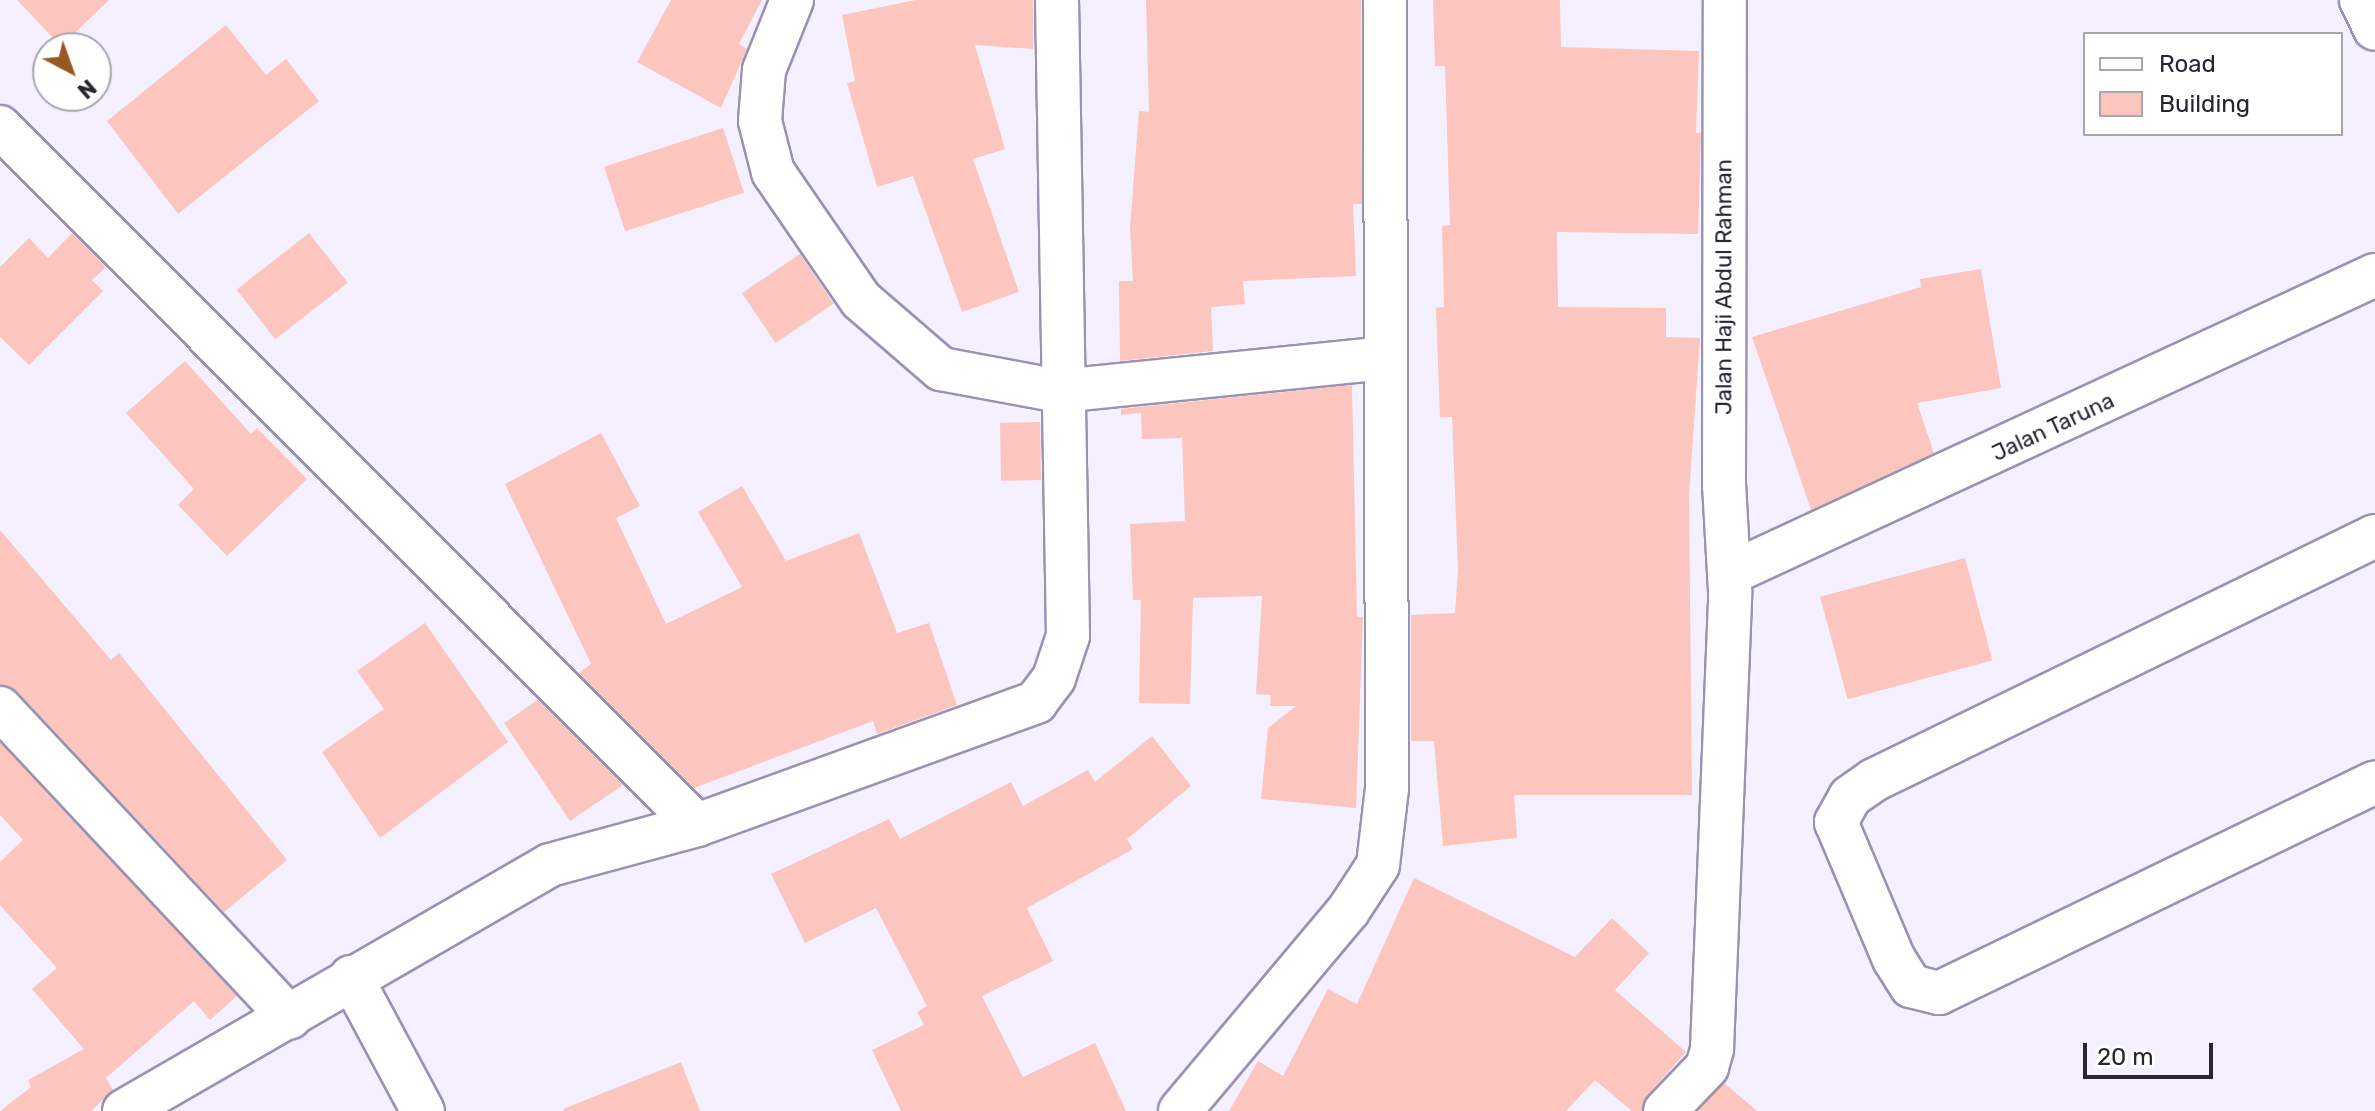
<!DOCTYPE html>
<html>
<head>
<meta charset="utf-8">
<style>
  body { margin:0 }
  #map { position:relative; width:2375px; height:1111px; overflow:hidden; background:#f4f0ff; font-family:Rubik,sans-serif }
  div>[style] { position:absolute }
  .building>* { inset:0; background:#fcc5bd; transform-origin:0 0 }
  .roads { filter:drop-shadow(2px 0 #9b92b2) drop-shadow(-2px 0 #9b92b2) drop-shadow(0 2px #9b92b2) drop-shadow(0 -2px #9b92b2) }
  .minor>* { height:42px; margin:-21px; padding:0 21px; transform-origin:21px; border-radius:21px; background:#fff }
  span { translate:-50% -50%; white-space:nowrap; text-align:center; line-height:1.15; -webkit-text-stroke:8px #fff; paint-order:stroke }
  .street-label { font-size:22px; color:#282431 }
  .legend { position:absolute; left:2083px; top:32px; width:260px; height:104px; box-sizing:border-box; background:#fff; border:2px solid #a9a7ad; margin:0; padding:10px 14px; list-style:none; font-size:24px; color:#282431 }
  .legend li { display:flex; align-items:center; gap:16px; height:40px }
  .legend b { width:40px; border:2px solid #a9a7ad }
  .north { position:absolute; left:32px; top:32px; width:80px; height:80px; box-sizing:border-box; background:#fff; border:2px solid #a9a7ad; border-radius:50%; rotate:139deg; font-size:22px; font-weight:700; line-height:32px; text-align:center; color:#282431 }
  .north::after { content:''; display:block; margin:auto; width:28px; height:36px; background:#97591f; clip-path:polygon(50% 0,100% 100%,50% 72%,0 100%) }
  .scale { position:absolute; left:2083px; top:1043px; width:130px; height:36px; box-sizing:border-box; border:4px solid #282431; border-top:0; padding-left:10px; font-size:24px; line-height:28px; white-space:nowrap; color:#282431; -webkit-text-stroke:6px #fff; paint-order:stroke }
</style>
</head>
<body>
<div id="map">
  <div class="building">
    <i style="clip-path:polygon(17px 0,109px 0,61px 46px)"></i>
    <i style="clip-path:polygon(671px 0,762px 0,739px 44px,747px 49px,721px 108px,637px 62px)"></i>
    <i style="clip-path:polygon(916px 0,1033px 0,1033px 49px,975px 45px,1005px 149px,973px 159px,1019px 292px,962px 312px,913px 176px,877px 187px,847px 83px,855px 81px,842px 15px)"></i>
    <i style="clip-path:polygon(1146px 0,1361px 0,1362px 204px,1353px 204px,1356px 276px,1243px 281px,1245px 304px,1211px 307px,1213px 351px,1120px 361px,1119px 281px,1133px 281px,1130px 227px,1139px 111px,1149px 112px)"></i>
    <i style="clip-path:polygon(1433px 0,1560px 0,1561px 47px,1699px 51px,1696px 133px,1701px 133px,1698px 234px,1557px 232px,1558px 307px,1666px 308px,1666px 337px,1700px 338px,1689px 495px,1692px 795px,1514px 795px,1517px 838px,1443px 846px,1434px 741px,1411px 741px,1411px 615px,1455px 613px,1458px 570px,1452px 417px,1440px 417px,1436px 308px,1444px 307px,1442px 226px,1450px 225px,1445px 66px,1435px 66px)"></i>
    <i style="clip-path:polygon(226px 25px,266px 75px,286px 59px,319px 101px,178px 214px,107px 121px)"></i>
    <i style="left:723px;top:128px;width:68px;height:125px;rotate:72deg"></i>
    <i style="clip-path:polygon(72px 233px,106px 267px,92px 280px,103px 291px,29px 365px,0 337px,0 267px,29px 238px,48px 258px)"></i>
    <i style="left:309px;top:233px;width:63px;height:92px;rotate:52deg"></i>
    <i style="left:800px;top:254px;width:60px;height:70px;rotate:56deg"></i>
    <i style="clip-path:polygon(1981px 269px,2001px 388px,1917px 403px,1934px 453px,1811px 510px,1752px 337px,1921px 287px,1920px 279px)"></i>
    <i style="clip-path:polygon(185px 361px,251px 434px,257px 428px,307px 479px,227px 556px,178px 505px,194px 489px,126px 413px)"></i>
    <i style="clip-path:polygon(1352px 385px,1357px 617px,1363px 617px,1356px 808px,1261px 799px,1268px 728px,1296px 706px,1270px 706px,1271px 695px,1256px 694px,1262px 596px,1193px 598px,1190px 704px,1139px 703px,1141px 600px,1133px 600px,1130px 524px,1185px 521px,1182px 438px,1142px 439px,1141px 413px,1121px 415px,1121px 409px)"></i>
    <i style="left:1040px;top:422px;width:58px;height:40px;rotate:89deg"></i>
    <i style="clip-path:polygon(601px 433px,640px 506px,616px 518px,666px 624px,742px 587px,698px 512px,742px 486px,786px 561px,859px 533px,897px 633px,929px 623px,957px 705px,877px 734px,873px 721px,694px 788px,579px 673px,591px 664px,505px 484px)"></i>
    <i style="clip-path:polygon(0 530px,111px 660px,119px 653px,287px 860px,224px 912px,18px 692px,0 685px)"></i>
    <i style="left:1965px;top:558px;width:106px;height:150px;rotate:75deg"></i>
    <i style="clip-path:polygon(425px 623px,508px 742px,380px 838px,322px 752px,384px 709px,357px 671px)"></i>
    <i style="clip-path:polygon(538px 700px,623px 785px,570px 821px,504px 723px)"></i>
    <i style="clip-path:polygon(1152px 736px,1191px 786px,1127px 839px,1133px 849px,1027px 908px,1053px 961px,982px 996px,1023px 1077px,1095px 1043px,1126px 1111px,901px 1111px,872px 1050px,924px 1025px,917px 1012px,927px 1006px,876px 908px,805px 943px,771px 874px,889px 819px,900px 839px,1011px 782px,1023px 806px,1088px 770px,1095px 782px)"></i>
    <i style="clip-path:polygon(0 743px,237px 996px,210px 1020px,194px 1001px,106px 1078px,113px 1090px,91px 1111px,0 1111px,31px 1087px,28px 1080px,84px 1049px,32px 989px,57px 968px,0 905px,0 862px,23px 840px,0 815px)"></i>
    <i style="clip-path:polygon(1414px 878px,1575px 957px,1612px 918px,1649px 953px,1615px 990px,1686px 1052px,1648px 1094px,1642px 1111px,1632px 1111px,1595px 1080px,1566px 1111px,1229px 1111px,1258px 1061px,1283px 1076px,1328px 989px,1357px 1004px)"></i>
    <i style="clip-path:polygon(681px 1062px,700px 1111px,564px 1111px,563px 1109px)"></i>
    <i style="clip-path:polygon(1724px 1083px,1757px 1111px,1698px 1111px)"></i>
  </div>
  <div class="roads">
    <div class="minor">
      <i style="left:792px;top:0;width:75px;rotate:111.8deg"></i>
      <i style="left:764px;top:70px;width:51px;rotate:94.5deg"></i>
      <i style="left:760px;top:121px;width:53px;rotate:75.7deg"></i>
      <i style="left:773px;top:172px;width:155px;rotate:55.5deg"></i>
      <i style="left:861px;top:300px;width:106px;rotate:40.8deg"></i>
      <i style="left:941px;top:369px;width:121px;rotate:10.5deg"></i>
      <i style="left:1060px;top:391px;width:325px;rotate:-5.8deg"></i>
      <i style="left:2361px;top:0;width:32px;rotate:64deg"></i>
      <i style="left:0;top:127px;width:986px;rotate:45.04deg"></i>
      <i style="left:2375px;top:536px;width:557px;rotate:154.03deg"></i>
      <i style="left:1874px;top:780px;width:29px;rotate:145deg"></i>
      <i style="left:1850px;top:797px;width:29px;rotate:119deg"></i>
      <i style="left:1836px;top:822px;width:149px;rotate:67.1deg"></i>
      <i style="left:1894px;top:959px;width:32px;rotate:58deg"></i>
      <i style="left:1911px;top:986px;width:29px;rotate:14deg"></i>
      <i style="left:1939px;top:993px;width:484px;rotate:-25.8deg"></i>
      <i style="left:1729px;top:574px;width:712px;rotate:-24.84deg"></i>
      <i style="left:0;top:708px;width:424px;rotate:46.9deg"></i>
      <i style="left:351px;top:977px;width:152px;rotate:61.8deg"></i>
      <i style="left:124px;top:1111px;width:492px;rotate:-30deg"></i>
      <i style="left:550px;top:865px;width:152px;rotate:-15.2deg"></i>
      <i style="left:697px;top:825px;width:361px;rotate:-19.9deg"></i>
      <i style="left:1036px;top:702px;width:30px;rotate:-53deg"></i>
      <i style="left:1054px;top:678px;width:44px;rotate:-71.6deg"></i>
      <i style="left:1068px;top:636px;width:636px;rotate:-90.99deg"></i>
      <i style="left:1180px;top:1111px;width:261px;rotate:-50deg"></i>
      <i style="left:1348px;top:911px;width:55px;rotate:-56.9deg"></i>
      <i style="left:1378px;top:865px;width:78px;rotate:-83.3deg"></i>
      <i style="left:1387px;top:788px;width:788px;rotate:-90.15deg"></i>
      <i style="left:1665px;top:1111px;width:61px;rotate:-46.3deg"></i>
      <i style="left:1707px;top:1067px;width:19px;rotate:-74deg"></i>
      <i style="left:1712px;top:1049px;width:458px;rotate:-87.7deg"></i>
      <i style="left:1730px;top:591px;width:106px;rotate:-93.2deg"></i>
      <i style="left:1724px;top:485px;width:485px;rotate:-89.9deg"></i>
    </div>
  </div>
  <div class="street-label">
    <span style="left:1724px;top:287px;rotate:-90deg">Jalan Haji Abdul Rahman</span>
    <span style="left:2053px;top:427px;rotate:-25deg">Jalan Taruna</span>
  </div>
  <ul class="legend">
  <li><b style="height:10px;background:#fff"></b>Road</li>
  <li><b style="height:22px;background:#fcc5bd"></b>Building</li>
  </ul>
  <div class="north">N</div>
  <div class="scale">20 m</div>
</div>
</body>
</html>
